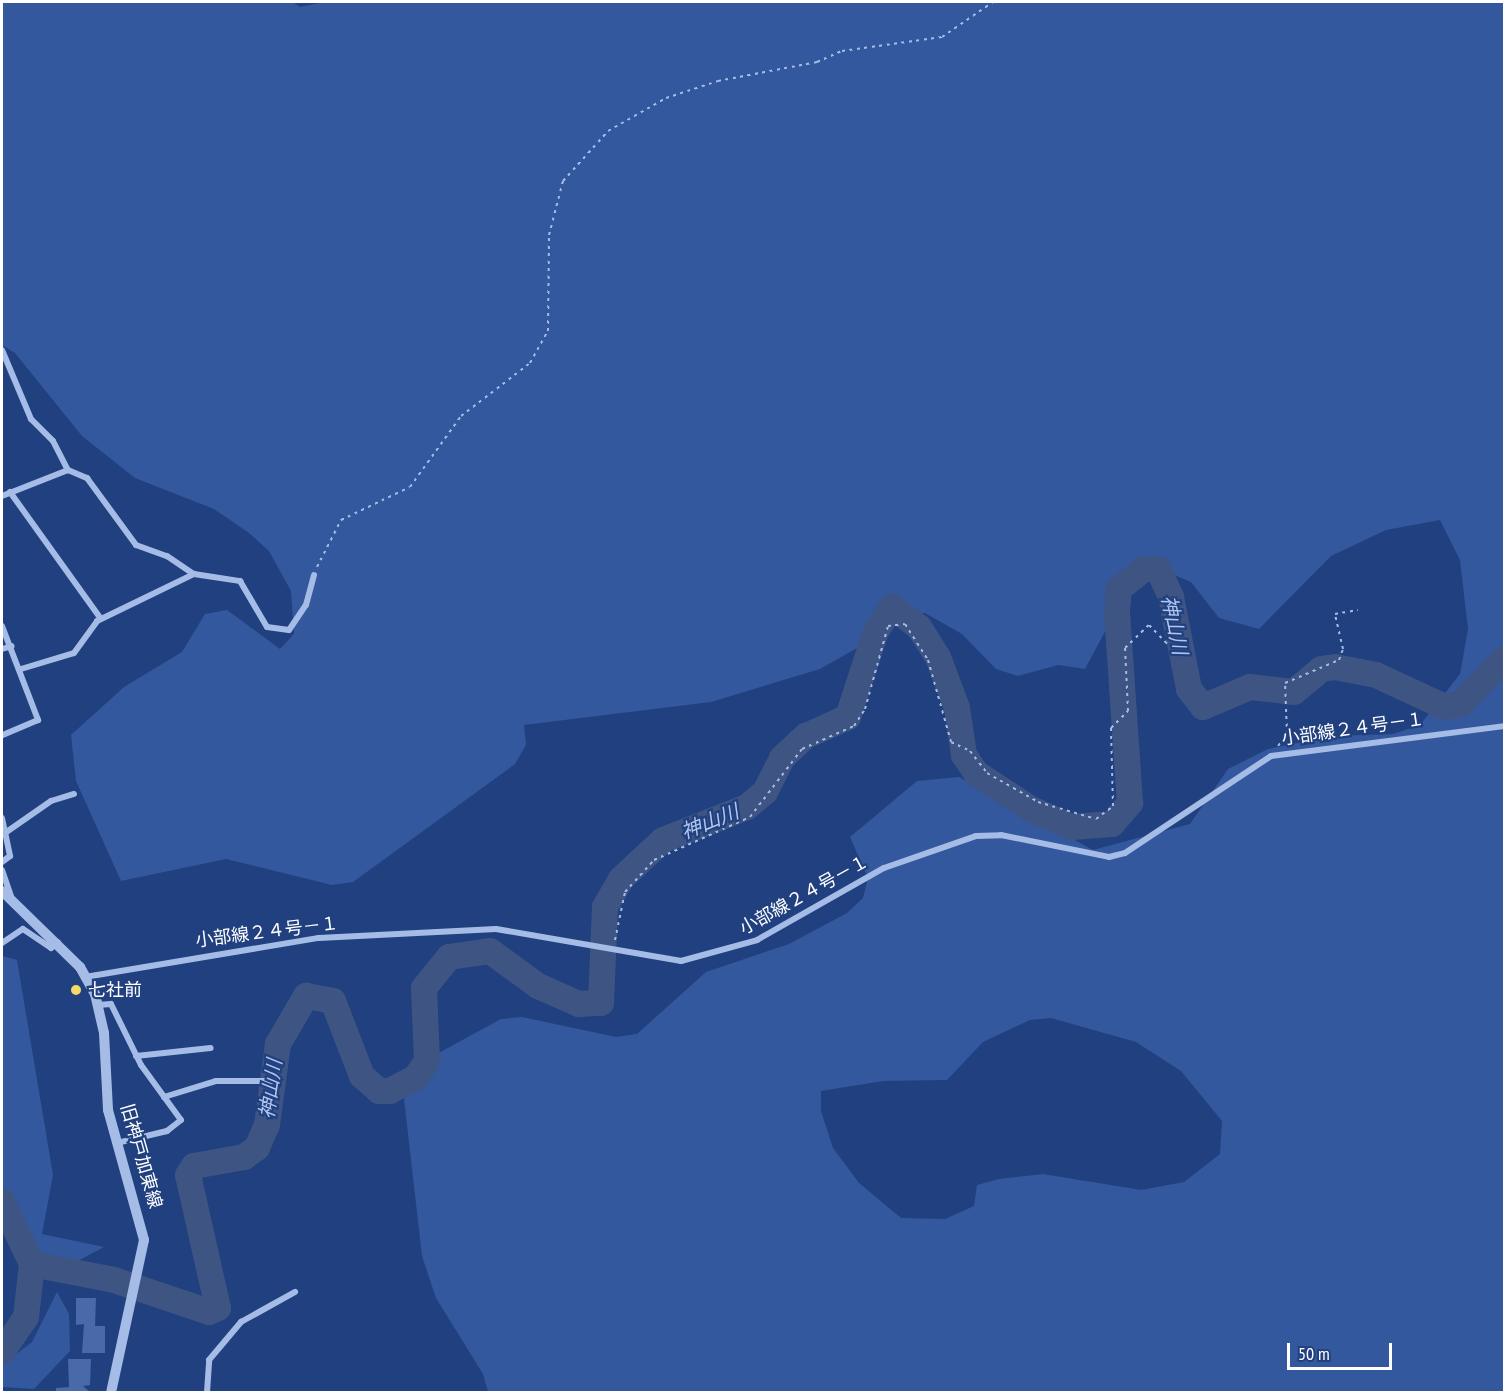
<!DOCTYPE html>
<html>
<head>
<meta charset="utf-8">
<style>
  body { margin:0 }
  #map { position:relative; width:1506px; height:1394px; overflow:hidden; background:#21407f; font-family:"PT Sans Narrow","Noto Sans JP",sans-serif }
  div>[style] { position:absolute }
  .green>* { inset:0; background:#34589d }
  .river>* { height:26px; margin:-13px; padding:0 13px; transform-origin:13px; border-radius:13px; background:#3e5584 }
  .building>* { inset:0; background:#4969a8 }
  .path>* { height:2px; margin-top:-1px; transform-origin:0; background:repeating-linear-gradient(90deg,#a5bce7 0 3px,transparent 0 7.5px) }
  .minor>* { height:6px; margin:-3px; padding:0 3px; transform-origin:3px; border-radius:3px; background:#a5bce7 }
  .tertiary>* { height:10px; margin:-5px; padding:0 5px; transform-origin:5px; border-radius:5px; background:#a5bce7 }
  .dots>* { width:16px; height:16px; translate:-50% -50%; box-sizing:border-box; border:3px solid #21407f; border-radius:50% }
  span { translate:-50% -50%; white-space:nowrap; text-align:center; line-height:1.15; -webkit-text-stroke:4.5px #21407f; paint-order:stroke }
  .street-label { font-size:18px; color:#fff }
  .poi-label { font-size:18px; color:#fff }
  .left { translate:0 -50%; text-align:left }
  .water-label { font-size:20px; color:#b1c6ef; font-style:italic }
  .frame { position:absolute; inset:0; border:3px solid #fff; pointer-events:none }
  .scale { position:absolute; left:1287px; top:1343px; width:105px; height:27px; box-sizing:border-box; border:3px solid #fff; border-top:0; padding-left:8px; font-size:18px; line-height:21px; white-space:nowrap; color:#fff; -webkit-text-stroke:4px #21407f; paint-order:stroke }
</style>
</head>
<body>
<div id="map">
  <div class="green">
    <i style="clip-path:polygon(evenodd,2px 2px,293px 2px,300px 7px,324px 2px,1504px 2px,1504px 1392px,488px 1392px,483px 1374px,436px 1298px,422px 1256px,404px 1099px,407px 1078px,424px 1061px,501px 1019px,522px 1017px,616px 1037px,637px 1034px,706px 972px,789px 944px,847px 913px,863px 898px,868px 878px,850px 837px,917px 781px,959px 777px,1093px 850px,1190px 824px,1228px 769px,1268px 749px,1331px 736px,1393px 734px,1420px 725px,1460px 674px,1468px 629px,1460px 560px,1440px 520px,1386px 530px,1331px 556px,1259px 629px,1219px 618px,1191px 582px,1153px 566px,1124px 596px,1085px 669px,1058px 665px,1018px 676px,996px 669px,962px 634px,925px 613px,906px 614px,886px 619px,857px 648px,820px 669px,711px 702px,524px 725px,526px 745px,515px 764px,353px 882px,332px 885px,226px 859px,121px 881px,76px 781px,71px 735px,124px 687px,182px 652px,205px 614px,227px 610px,280px 649px,294px 634px,291px 591px,269px 551px,249px 533px,214px 509px,135px 478px,82px 436px,15px 353px,2px 345px,2px 2px,1051px 1018px,1136px 1042px,1181px 1071px,1222px 1121px,1220px 1154px,1184px 1182px,1141px 1190px,1043px 1174px,999px 1179px,977px 1185px,974px 1206px,945px 1219px,901px 1218px,859px 1183px,833px 1148px,821px 1111px,821px 1091px,883px 1081px,947px 1080px,983px 1042px,1030px 1020px,1051px 1018px)"></i>
    <i style="clip-path:polygon(2px 956px,17px 960px,53px 1175px,42px 1234px,104px 1247px,40px 1281px,2px 1232px)"></i>
    <i style="clip-path:polygon(57px 1292px,69px 1314px,70px 1351px,34px 1389px,2px 1387px,2px 1365px,32px 1342px)"></i>
  </div>
  <div class="river">
    <i style="left:2px;top:1201px;width:70px;rotate:64.5deg"></i>
    <i style="left:32px;top:1264px;width:53px;rotate:96.5deg"></i>
    <i style="left:26px;top:1317px;width:42px;rotate:124.4deg"></i>
    <i style="left:32px;top:1264px;width:84px;rotate:11deg"></i>
    <i style="left:114px;top:1280px;width:100px;rotate:18.6deg"></i>
    <i style="left:209px;top:1312px;width:10px;rotate:-24deg"></i>
    <i style="left:218px;top:1308px;width:136px;rotate:-102.7deg"></i>
    <i style="left:188px;top:1175px;width:11px;rotate:-56deg"></i>
    <i style="left:194px;top:1166px;width:51px;rotate:-10.2deg"></i>
    <i style="left:244px;top:1157px;width:16px;rotate:-35deg"></i>
    <i style="left:257px;top:1148px;width:25px;rotate:-67deg"></i>
    <i style="left:267px;top:1125px;width:82px;rotate:-82.3deg"></i>
    <i style="left:278px;top:1044px;width:56px;rotate:-59.7deg"></i>
    <i style="left:306px;top:996px;width:27px;rotate:10deg"></i>
    <i style="left:333px;top:1001px;width:80px;rotate:68.9deg"></i>
    <i style="left:362px;top:1076px;width:23px;rotate:41deg"></i>
    <i style="left:379px;top:1091px;width:11px"></i>
    <i style="left:390px;top:1091px;width:30px;rotate:-28deg"></i>
    <i style="left:416px;top:1077px;width:19px;rotate:-55deg"></i>
    <i style="left:427px;top:1061px;width:73px;rotate:-92.4deg"></i>
    <i style="left:424px;top:988px;width:40px;rotate:-51deg"></i>
    <i style="left:449px;top:957px;width:41px;rotate:-8.3deg"></i>
    <i style="left:490px;top:951px;width:59px;rotate:36.1deg"></i>
    <i style="left:538px;top:986px;width:45px;rotate:23.7deg"></i>
    <i style="left:579px;top:1004px;width:22px;rotate:-3deg"></i>
    <i style="left:601px;top:1003px;width:96px;rotate:-87.6deg"></i>
    <i style="left:605px;top:907px;width:32px;rotate:-60deg"></i>
    <i style="left:621px;top:879px;width:57px;rotate:-42.9deg"></i>
    <i style="left:663px;top:840px;width:90px;rotate:-21.4deg"></i>
    <i style="left:747px;top:807px;width:23px;rotate:-40deg"></i>
    <i style="left:765px;top:792px;width:38px;rotate:-63deg"></i>
    <i style="left:782px;top:758px;width:33px;rotate:-43deg"></i>
    <i style="left:806px;top:736px;width:46px;rotate:-24.3deg"></i>
    <i style="left:848px;top:717px;width:90px;rotate:-72deg"></i>
    <i style="left:876px;top:631px;width:29px;rotate:-56deg"></i>
    <i style="left:892px;top:607px;width:34px;rotate:37deg"></i>
    <i style="left:919px;top:627px;width:36px;rotate:58deg"></i>
    <i style="left:938px;top:657px;width:54px;rotate:69.6deg"></i>
    <i style="left:957px;top:708px;width:48px;rotate:81.5deg"></i>
    <i style="left:964px;top:755px;width:22px;rotate:56deg"></i>
    <i style="left:976px;top:773px;width:66px;rotate:33.2deg"></i>
    <i style="left:1031px;top:809px;width:45px;rotate:23.7deg"></i>
    <i style="left:1072px;top:827px;width:40px;rotate:-4.3deg"></i>
    <i style="left:1112px;top:824px;width:28px;rotate:-49deg"></i>
    <i style="left:1130px;top:803px;width:193px;rotate:-93.9deg"></i>
    <i style="left:1117px;top:610px;width:21px;rotate:-85deg"></i>
    <i style="left:1119px;top:589px;width:32px;rotate:-39deg"></i>
    <i style="left:1144px;top:569px;width:14px"></i>
    <i style="left:1158px;top:569px;width:31px;rotate:65deg"></i>
    <i style="left:1171px;top:597px;width:94px;rotate:78.9deg"></i>
    <i style="left:1189px;top:689px;width:23px;rotate:52deg"></i>
    <i style="left:1203px;top:707px;width:51px;rotate:-23.1deg"></i>
    <i style="left:1250px;top:687px;width:44px;rotate:6.5deg"></i>
    <i style="left:1294px;top:692px;width:35px;rotate:-40deg"></i>
    <i style="left:1321px;top:669px;width:14px;rotate:-8deg"></i>
    <i style="left:1335px;top:667px;width:42px;rotate:11deg"></i>
    <i style="left:1376px;top:675px;width:76px;rotate:24.9deg"></i>
    <i style="left:1445px;top:707px;width:16px;rotate:-11deg"></i>
    <i style="left:1461px;top:704px;width:62px;rotate:-46.3deg"></i>
  </div>
  <div class="building">
    <i style="clip-path:polygon(76px 1298px,96px 1298px,95px 1326px,105px 1326px,105px 1353px,82px 1353px,84px 1324px,76px 1325px)"></i>
    <i style="clip-path:polygon(68px 1359px,91px 1359px,90px 1385px,83px 1386px,90px 1392px,56px 1392px,56px 1388px,69px 1387px)"></i>
  </div>
  <div class="path">
    <i style="left:317px;top:567px;width:53px;rotate:-62.9deg"></i>
    <i style="left:341px;top:520px;width:76px;rotate:-25.6deg"></i>
    <i style="left:410px;top:487px;width:87px;rotate:-54.3deg"></i>
    <i style="left:461px;top:416px;width:87px;rotate:-37.5deg"></i>
    <i style="left:530px;top:363px;width:37px;rotate:-61deg"></i>
    <i style="left:548px;top:331px;width:96px;rotate:-89.4deg"></i>
    <i style="left:549px;top:235px;width:56px;rotate:-75.5deg"></i>
    <i style="left:563px;top:181px;width:67px;rotate:-48deg"></i>
    <i style="left:608px;top:131px;width:67px;rotate:-29.6deg"></i>
    <i style="left:666px;top:98px;width:55px;rotate:-18.1deg"></i>
    <i style="left:718px;top:81px;width:101px;rotate:-10.9deg"></i>
    <i style="left:817px;top:62px;width:27px;rotate:-24deg"></i>
    <i style="left:842px;top:51px;width:101px;rotate:-8deg"></i>
    <i style="left:942px;top:37px;width:62px;rotate:-34.5deg"></i>
    <i style="left:1278px;top:746px;width:15px;rotate:-53deg"></i>
    <i style="left:1287px;top:734px;width:51px;rotate:-92.2deg"></i>
    <i style="left:1285px;top:683px;width:59px;rotate:-23.1deg"></i>
    <i style="left:1339px;top:660px;width:12px;rotate:-70deg"></i>
    <i style="left:1343px;top:649px;width:36px;rotate:-103deg"></i>
    <i style="left:1335px;top:614px;width:23px;rotate:-10deg"></i>
    <i style="left:615px;top:940px;width:49px;rotate:-78.2deg"></i>
    <i style="left:625px;top:892px;width:43px;rotate:-47.8deg"></i>
    <i style="left:654px;top:860px;width:105px;rotate:-24.1deg"></i>
    <i style="left:750px;top:817px;width:86px;rotate:-52.6deg"></i>
    <i style="left:802px;top:749px;width:57px;rotate:-23.9deg"></i>
    <i style="left:854px;top:726px;width:20px;rotate:-57deg"></i>
    <i style="left:865px;top:709px;width:86px;rotate:-74.5deg"></i>
    <i style="left:888px;top:626px;width:17px;rotate:-7deg"></i>
    <i style="left:905px;top:624px;width:43px;rotate:57.4deg"></i>
    <i style="left:928px;top:660px;width:85px;rotate:74.3deg"></i>
    <i style="left:951px;top:742px;width:21px;rotate:25deg"></i>
    <i style="left:970px;top:751px;width:28px;rotate:52deg"></i>
    <i style="left:987px;top:773px;width:59px;rotate:29.6deg"></i>
    <i style="left:1038px;top:802px;width:60px;rotate:16.3deg"></i>
    <i style="left:1096px;top:819px;width:21px;rotate:-37deg"></i>
    <i style="left:1113px;top:806px;width:78px;rotate:-91.5deg"></i>
    <i style="left:1111px;top:728px;width:24px;rotate:-45deg"></i>
    <i style="left:1128px;top:711px;width:63px;rotate:-92.7deg"></i>
    <i style="left:1125px;top:648px;width:33px;rotate:-44deg"></i>
    <i style="left:1149px;top:625px;width:29px;rotate:46deg"></i>
  </div>
  <div class="minor">
    <i style="left:2px;top:350px;width:75px;rotate:67.2deg"></i>
    <i style="left:31px;top:419px;width:31px;rotate:45deg"></i>
    <i style="left:53px;top:441px;width:33px;rotate:63deg"></i>
    <i style="left:10px;top:492px;width:156px;rotate:54.4deg"></i>
    <i style="left:2px;top:496px;width:71px;rotate:-21.5deg"></i>
    <i style="left:68px;top:470px;width:21px;rotate:23deg"></i>
    <i style="left:87px;top:478px;width:83px;rotate:53.8deg"></i>
    <i style="left:136px;top:545px;width:33px;rotate:20deg"></i>
    <i style="left:167px;top:556px;width:32px;rotate:34deg"></i>
    <i style="left:2px;top:626px;width:101px;rotate:69deg"></i>
    <i style="left:38px;top:720px;width:39px;rotate:157deg"></i>
    <i style="left:2px;top:649px;width:10px;rotate:-17deg"></i>
    <i style="left:21px;top:669px;width:55px;rotate:-16.8deg"></i>
    <i style="left:74px;top:653px;width:39px;rotate:-54deg"></i>
    <i style="left:97px;top:621px;width:108px;rotate:-25.9deg"></i>
    <i style="left:194px;top:574px;width:47px;rotate:8.7deg"></i>
    <i style="left:240px;top:581px;width:53px;rotate:59.6deg"></i>
    <i style="left:267px;top:627px;width:22px;rotate:8deg"></i>
    <i style="left:289px;top:630px;width:30px;rotate:-56deg"></i>
    <i style="left:306px;top:605px;width:31px;rotate:-75deg"></i>
    <i style="left:2px;top:818px;width:39px;rotate:78deg"></i>
    <i style="left:10px;top:856px;width:10px;rotate:143deg"></i>
    <i style="left:5px;top:833px;width:56px;rotate:-34.8deg"></i>
    <i style="left:51px;top:801px;width:24px;rotate:-17deg"></i>
    <i style="left:2px;top:870px;width:28px;rotate:71deg"></i>
    <i style="left:2px;top:943px;width:25px;rotate:-34deg"></i>
    <i style="left:23px;top:929px;width:34px;rotate:34deg"></i>
    <i style="left:51px;top:948px;width:9px;rotate:-41deg"></i>
    <i style="left:85px;top:977px;width:237px;rotate:-9.5deg"></i>
    <i style="left:319px;top:938px;width:177px;rotate:-2.9deg"></i>
    <i style="left:496px;top:929px;width:188px;rotate:9.8deg"></i>
    <i style="left:681px;top:961px;width:79px;rotate:-15.4deg"></i>
    <i style="left:757px;top:940px;width:146px;rotate:-29.6deg"></i>
    <i style="left:884px;top:868px;width:97px;rotate:-19.2deg"></i>
    <i style="left:976px;top:836px;width:25px;rotate:-2deg"></i>
    <i style="left:1001px;top:835px;width:110px;rotate:11.5deg"></i>
    <i style="left:1109px;top:857px;width:16px;rotate:-14deg"></i>
    <i style="left:1125px;top:853px;width:175px;rotate:-33.6deg"></i>
    <i style="left:1271px;top:756px;width:235px;rotate:-7.3deg"></i>
    <i style="left:98px;top:1005px;width:13px;rotate:-4deg"></i>
    <i style="left:111px;top:1004px;width:68px;rotate:63.8deg"></i>
    <i style="left:141px;top:1065px;width:68px;rotate:54deg"></i>
    <i style="left:181px;top:1120px;width:18px;rotate:142deg"></i>
    <i style="left:167px;top:1131px;width:51px;rotate:166.5deg"></i>
    <i style="left:136px;top:1056px;width:75px;rotate:-6.1deg"></i>
    <i style="left:164px;top:1097px;width:54px;rotate:-17.1deg"></i>
    <i style="left:216px;top:1081px;width:59px"></i>
    <i style="left:207px;top:1392px;width:32px;rotate:-86deg"></i>
    <i style="left:209px;top:1360px;width:50px;rotate:-49.9deg"></i>
    <i style="left:241px;top:1322px;width:62px;rotate:-29.1deg"></i>
  </div>
  <div class="tertiary">
    <i style="left:2px;top:891px;width:109px;rotate:44.3deg"></i>
    <i style="left:80px;top:967px;width:31px;rotate:61deg"></i>
    <i style="left:95px;top:994px;width:40px;rotate:77deg"></i>
    <i style="left:104px;top:1033px;width:77px;rotate:87deg"></i>
    <i style="left:108px;top:1110px;width:135px;rotate:74.5deg"></i>
    <i style="left:144px;top:1240px;width:156px;rotate:102.2deg"></i>
  </div>
  <div class="dots">
    <i style="left:76px;top:990px;background:#f4da67"></i>
  </div>
  <div class="street-label">
    <span style="left:1353px;top:729px;rotate:-8deg">小部線２４号－１</span>
    <span style="left:804px;top:895px;rotate:-29deg">小部線２４号－１</span>
    <span style="left:267px;top:932px;rotate:-7deg">小部線２４号－１</span>
    <span style="left:141px;top:1156px;rotate:74deg">旧神戸加東線</span>
  </div>
  <div class="poi-label">
    <span class="left" style="left:88px;top:990px">七社前</span>
  </div>
  <div class="water-label">
    <span style="left:1174px;top:625px;rotate:78deg">神山川</span>
    <span style="left:710px;top:822px;rotate:-22deg">神山川</span>
    <span style="left:271px;top:1089px;rotate:-82deg">神山川</span>
  </div>
  <div class="frame"></div>
  <div class="scale">50 m</div>
</div>
</body>
</html>
